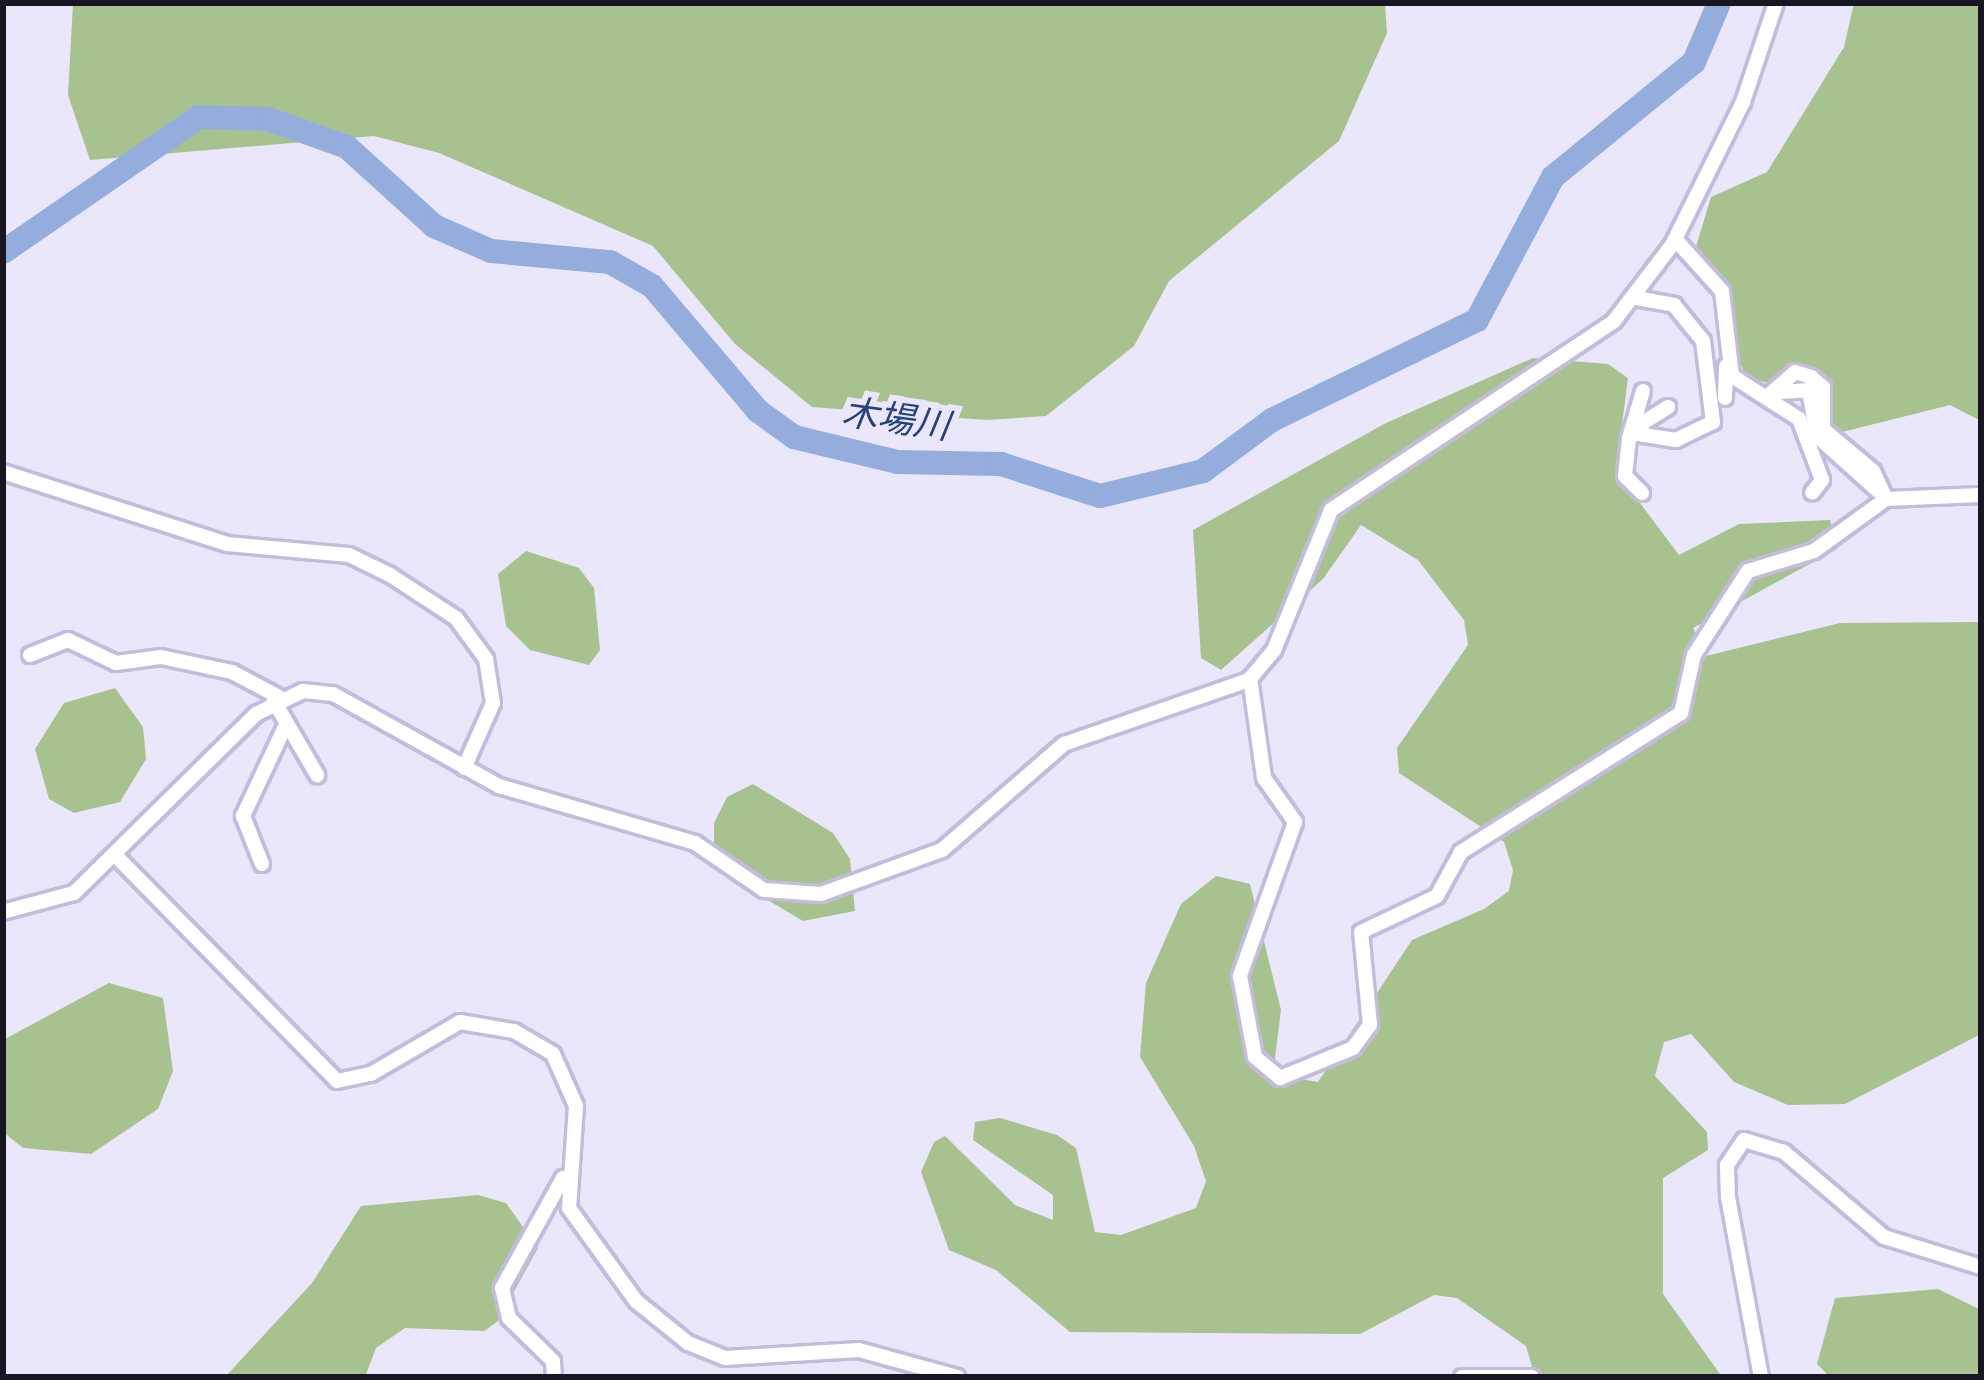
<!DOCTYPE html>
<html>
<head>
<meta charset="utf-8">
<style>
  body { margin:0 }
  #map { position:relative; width:1984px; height:1380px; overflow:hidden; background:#eae7fb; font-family:Ubuntu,"Noto Sans JP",sans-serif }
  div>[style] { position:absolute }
  .forest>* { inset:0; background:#a7c28f }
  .river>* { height:24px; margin:-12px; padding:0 12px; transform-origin:12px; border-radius:12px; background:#94addd }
  .roads { filter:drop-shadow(3px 0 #c2bcdd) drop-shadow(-3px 0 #c2bcdd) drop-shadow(0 3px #c2bcdd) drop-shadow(0 -3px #c2bcdd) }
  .minor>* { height:14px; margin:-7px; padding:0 7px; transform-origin:7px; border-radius:7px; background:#fff }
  span { translate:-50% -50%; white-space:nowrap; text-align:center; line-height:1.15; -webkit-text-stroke:12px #eae7fb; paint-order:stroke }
  .water-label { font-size:36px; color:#26417c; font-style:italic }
  .frame { position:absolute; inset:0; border:6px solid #181622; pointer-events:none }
</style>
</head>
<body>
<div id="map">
  <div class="forest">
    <i style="clip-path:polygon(73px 3px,1385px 3px,1387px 33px,1339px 141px,1169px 281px,1134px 346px,1046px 416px,987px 420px,812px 407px,735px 344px,653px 246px,439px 153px,374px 136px,90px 160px,68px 95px)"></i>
    <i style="clip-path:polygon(1854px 3px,1981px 3px,1981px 421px,1950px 405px,1842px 432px,1792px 390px,1747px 377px,1728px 340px,1733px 297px,1692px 260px,1711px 197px,1767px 172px,1844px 47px)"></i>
    <i style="clip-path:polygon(1533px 358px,1608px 364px,1628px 378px,1616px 471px,1679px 555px,1739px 524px,1830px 520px,1837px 549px,1693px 628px,1706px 656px,1840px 623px,1981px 622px,1981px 1034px,1845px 1104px,1788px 1105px,1734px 1082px,1691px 1034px,1664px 1042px,1655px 1076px,1707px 1132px,1708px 1150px,1663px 1178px,1663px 1294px,1722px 1377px,1535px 1377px,1526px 1346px,1457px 1298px,1434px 1295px,1360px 1334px,1070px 1332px,996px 1270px,949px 1250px,921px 1172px,934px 1142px,945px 1136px,1015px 1205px,1053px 1220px,1053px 1195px,973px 1140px,975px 1122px,1000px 1118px,1057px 1135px,1076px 1148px,1095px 1232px,1121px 1235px,1196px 1208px,1206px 1181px,1194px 1146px,1140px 1057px,1146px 983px,1181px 904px,1216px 876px,1250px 884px,1281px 1010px,1273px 1074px,1318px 1082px,1412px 940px,1484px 909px,1509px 891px,1513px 870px,1504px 842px,1399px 773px,1397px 748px,1468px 645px,1464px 620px,1418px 560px,1361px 525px,1323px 579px,1221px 670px,1201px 658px,1193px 530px,1386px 423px)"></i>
    <i style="clip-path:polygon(526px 551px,579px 568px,594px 588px,600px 650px,589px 665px,530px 650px,506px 626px,498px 574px)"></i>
    <i style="clip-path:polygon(115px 688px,143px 727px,146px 759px,120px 802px,74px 813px,49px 799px,35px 749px,64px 703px)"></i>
    <i style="clip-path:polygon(753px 784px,833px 833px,850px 859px,855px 911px,803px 921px,734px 880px,714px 850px,714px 823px,727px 797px)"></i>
    <i style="clip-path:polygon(109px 983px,163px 998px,173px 1071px,158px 1109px,91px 1154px,23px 1148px,3px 1132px,3px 1040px)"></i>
    <i style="clip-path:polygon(478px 1195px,506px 1203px,538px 1248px,497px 1322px,484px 1331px,405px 1328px,376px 1348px,365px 1377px,225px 1377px,312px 1283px,361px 1206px)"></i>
    <i style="clip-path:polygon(1938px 1289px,1981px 1310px,1981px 1377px,1830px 1377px,1817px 1364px,1835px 1298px)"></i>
  </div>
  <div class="river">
    <i style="left:3px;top:252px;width:238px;rotate:-34.6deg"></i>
    <i style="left:199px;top:117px;width:69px;rotate:1.7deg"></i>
    <i style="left:268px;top:119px;width:84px;rotate:19.5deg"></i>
    <i style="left:347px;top:147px;width:118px;rotate:42.2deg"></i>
    <i style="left:434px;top:226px;width:62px;rotate:23.7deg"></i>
    <i style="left:491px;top:251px;width:120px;rotate:5.3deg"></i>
    <i style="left:610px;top:262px;width:48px;rotate:29.7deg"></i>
    <i style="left:652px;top:286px;width:164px;rotate:49.7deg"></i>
    <i style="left:758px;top:411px;width:44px;rotate:35.8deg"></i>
    <i style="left:794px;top:437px;width:106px;rotate:13.6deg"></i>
    <i style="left:897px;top:462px;width:104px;rotate:1.1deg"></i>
    <i style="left:1001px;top:464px;width:104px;rotate:17.9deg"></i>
    <i style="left:1100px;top:496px;width:106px;rotate:-13.6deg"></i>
    <i style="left:1203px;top:471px;width:86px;rotate:-36.5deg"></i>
    <i style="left:1272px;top:420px;width:228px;rotate:-26deg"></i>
    <i style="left:1477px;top:320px;width:162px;rotate:-62deg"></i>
    <i style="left:1553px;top:177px;width:182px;rotate:-39.2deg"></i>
    <i style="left:1694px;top:62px;width:64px;rotate:-67deg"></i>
  </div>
  <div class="roads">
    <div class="minor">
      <i style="left:1675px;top:239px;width:70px;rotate:47.9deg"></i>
      <i style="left:1722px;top:291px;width:86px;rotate:83.3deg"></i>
      <i style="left:1732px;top:376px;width:80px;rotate:32.7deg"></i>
      <i style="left:1799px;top:419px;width:65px;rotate:69.3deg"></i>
      <i style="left:1822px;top:480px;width:16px;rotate:128deg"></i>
      <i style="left:1636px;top:298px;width:39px;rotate:10deg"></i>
      <i style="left:1674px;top:305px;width:46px;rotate:51.1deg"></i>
      <i style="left:1703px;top:341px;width:82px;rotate:83deg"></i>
      <i style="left:1713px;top:422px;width:41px;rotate:154.1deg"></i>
      <i style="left:1676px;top:440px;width:33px;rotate:-171deg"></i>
      <i style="left:1643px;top:435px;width:11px;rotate:-100deg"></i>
      <i style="left:1641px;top:424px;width:32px;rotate:-32deg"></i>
      <i style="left:1781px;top:392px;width:28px;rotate:-4deg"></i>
      <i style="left:1809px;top:390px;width:47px;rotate:80.1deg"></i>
      <i style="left:1817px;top:436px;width:82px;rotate:42deg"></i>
      <i style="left:1770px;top:394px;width:33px;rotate:-41deg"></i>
      <i style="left:1795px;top:372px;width:17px;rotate:17deg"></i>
      <i style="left:1811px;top:377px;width:16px;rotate:40deg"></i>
      <i style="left:1823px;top:387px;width:42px;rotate:90deg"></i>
      <i style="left:1823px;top:429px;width:65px;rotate:40deg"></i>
      <i style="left:1873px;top:471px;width:31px;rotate:65deg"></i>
      <i style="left:1725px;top:398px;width:32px;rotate:-88deg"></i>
      <i style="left:1629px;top:438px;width:49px;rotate:-73.4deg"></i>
      <i style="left:3px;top:472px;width:235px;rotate:17.8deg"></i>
      <i style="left:227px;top:544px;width:122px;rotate:5.2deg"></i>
      <i style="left:349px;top:555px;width:46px;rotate:26deg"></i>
      <i style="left:390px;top:575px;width:79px;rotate:33.1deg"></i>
      <i style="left:456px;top:618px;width:51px;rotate:53.8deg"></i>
      <i style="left:486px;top:659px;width:45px;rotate:81deg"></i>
      <i style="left:493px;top:703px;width:71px;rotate:114deg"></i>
      <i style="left:1642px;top:493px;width:24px;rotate:-135deg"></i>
      <i style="left:1625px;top:476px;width:38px;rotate:-84deg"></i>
      <i style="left:1629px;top:438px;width:15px;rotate:-32deg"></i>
      <i style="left:30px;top:655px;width:41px;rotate:-21.5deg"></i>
      <i style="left:68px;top:640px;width:53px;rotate:25.6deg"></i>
      <i style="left:116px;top:663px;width:45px;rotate:-7.6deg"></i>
      <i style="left:161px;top:657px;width:73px;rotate:11.9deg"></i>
      <i style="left:232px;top:672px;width:53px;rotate:28deg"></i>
      <i style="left:1250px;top:678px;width:101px;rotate:82deg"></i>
      <i style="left:1264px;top:778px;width:54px;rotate:54.8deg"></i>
      <i style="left:1295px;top:822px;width:164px;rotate:109.7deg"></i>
      <i style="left:1240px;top:976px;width:82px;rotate:79.5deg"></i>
      <i style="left:1255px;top:1057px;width:33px;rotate:40deg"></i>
      <i style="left:1280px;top:1078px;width:79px;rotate:-22.3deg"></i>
      <i style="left:1353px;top:1048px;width:29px;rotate:-54deg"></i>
      <i style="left:1370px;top:1025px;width:93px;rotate:-95.5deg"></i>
      <i style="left:1361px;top:932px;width:84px;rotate:-25.3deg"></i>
      <i style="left:1437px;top:896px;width:50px;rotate:-61.4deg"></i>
      <i style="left:1461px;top:852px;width:260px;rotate:-32.3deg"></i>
      <i style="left:1681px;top:713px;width:59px;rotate:-77.4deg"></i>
      <i style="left:1694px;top:655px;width:100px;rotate:-57.3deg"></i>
      <i style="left:1748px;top:571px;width:69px;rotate:-16.9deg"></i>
      <i style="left:1814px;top:551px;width:89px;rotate:-35.8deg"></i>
      <i style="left:1886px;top:499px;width:95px;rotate:-2.4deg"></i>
      <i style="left:274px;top:701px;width:86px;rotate:59.8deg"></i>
      <i style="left:116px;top:856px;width:315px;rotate:45.5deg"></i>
      <i style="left:337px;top:1081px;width:35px;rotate:-12deg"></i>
      <i style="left:371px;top:1074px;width:103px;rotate:-30.3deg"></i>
      <i style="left:460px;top:1022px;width:55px;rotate:9.5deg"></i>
      <i style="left:514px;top:1031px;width:45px;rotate:30.5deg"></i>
      <i style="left:553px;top:1054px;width:57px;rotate:66.1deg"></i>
      <i style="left:576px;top:1106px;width:102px;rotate:93.9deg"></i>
      <i style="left:569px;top:1208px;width:115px;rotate:54.2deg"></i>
      <i style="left:636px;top:1301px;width:67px;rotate:38.9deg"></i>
      <i style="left:688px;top:1343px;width:40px;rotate:22deg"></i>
      <i style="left:725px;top:1358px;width:134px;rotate:-3.4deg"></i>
      <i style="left:859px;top:1350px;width:102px;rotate:15.4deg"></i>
      <i style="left:262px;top:864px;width:52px;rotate:-111.6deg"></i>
      <i style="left:243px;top:816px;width:96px;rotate:-64.8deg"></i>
      <i style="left:3px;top:912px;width:73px;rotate:-15deg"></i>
      <i style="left:74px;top:893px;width:255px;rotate:-44.5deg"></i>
      <i style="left:256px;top:714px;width:52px;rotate:-26.1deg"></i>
      <i style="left:303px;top:691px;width:30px;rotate:6deg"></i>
      <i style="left:333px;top:694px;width:190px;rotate:29deg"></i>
      <i style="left:499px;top:786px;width:204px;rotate:16.2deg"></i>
      <i style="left:695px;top:843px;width:83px;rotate:34.3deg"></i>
      <i style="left:764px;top:890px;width:57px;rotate:4deg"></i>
      <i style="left:821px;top:894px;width:129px;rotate:-20deg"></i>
      <i style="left:942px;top:850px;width:162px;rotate:-41deg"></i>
      <i style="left:1064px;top:744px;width:196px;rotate:-19.1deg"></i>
      <i style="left:1249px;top:680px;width:39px;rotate:-50deg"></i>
      <i style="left:1274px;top:650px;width:151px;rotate:-67.8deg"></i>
      <i style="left:1331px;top:510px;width:340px;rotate:-33.7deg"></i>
      <i style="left:1614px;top:321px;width:96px;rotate:-52.7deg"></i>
      <i style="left:1672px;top:245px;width:160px;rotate:-63.6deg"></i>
      <i style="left:1743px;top:102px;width:104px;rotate:-71.6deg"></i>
      <i style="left:554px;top:1377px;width:16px;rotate:-94deg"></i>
      <i style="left:553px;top:1361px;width:62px;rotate:-135.7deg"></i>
      <i style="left:509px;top:1318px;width:31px;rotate:-103deg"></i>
      <i style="left:502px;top:1288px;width:126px;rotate:-61deg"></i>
      <i style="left:1462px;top:1377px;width:70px"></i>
      <i style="left:1761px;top:1377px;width:183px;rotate:-100.4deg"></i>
      <i style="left:1728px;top:1197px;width:32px;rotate:-92deg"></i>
      <i style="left:1727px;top:1165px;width:30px;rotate:-56deg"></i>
      <i style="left:1744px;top:1140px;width:42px;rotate:16.7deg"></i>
      <i style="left:1784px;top:1152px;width:131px;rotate:40.4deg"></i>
      <i style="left:1884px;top:1237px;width:102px;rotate:17.2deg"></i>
    </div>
  </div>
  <div class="water-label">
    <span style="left:896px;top:418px;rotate:8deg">木場川</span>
  </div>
  <div class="frame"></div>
</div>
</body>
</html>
